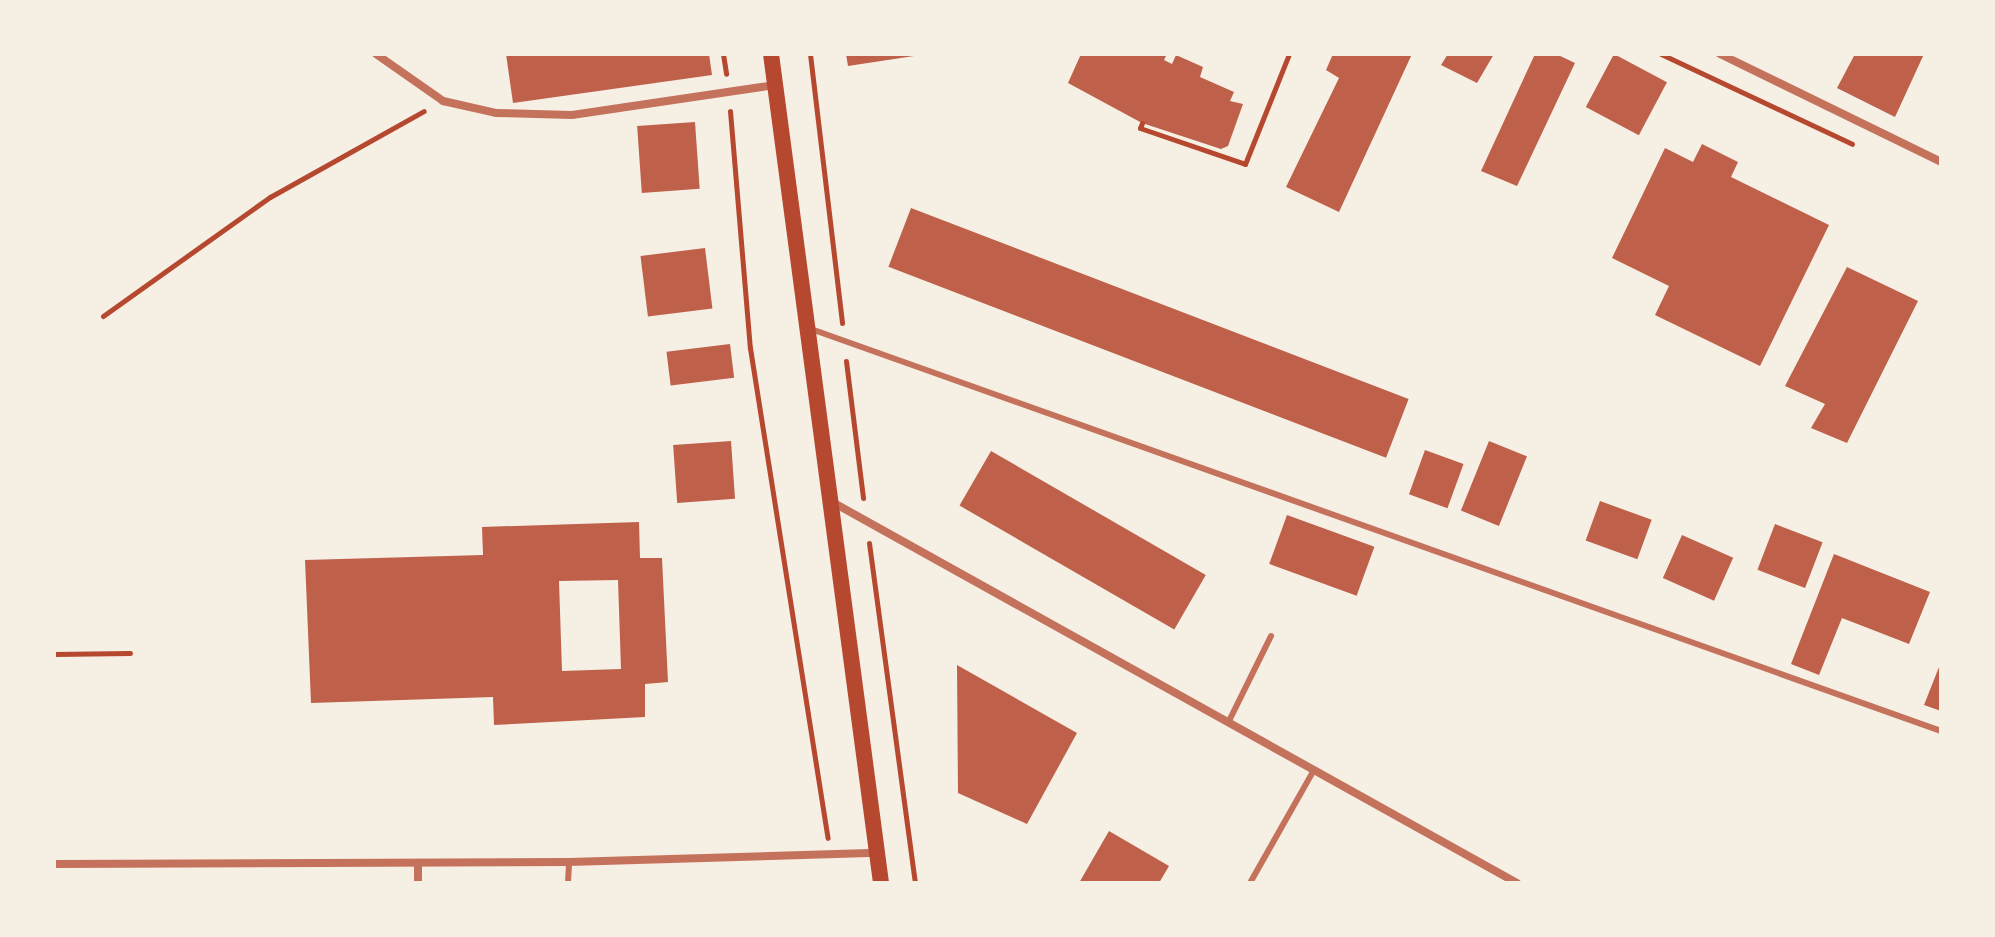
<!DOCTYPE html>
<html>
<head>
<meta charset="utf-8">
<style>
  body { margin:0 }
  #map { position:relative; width:1995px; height:937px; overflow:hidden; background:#f6efe4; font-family:Bitter,serif }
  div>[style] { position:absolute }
  .building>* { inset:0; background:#bf614a; transform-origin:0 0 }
  .path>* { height:5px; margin:-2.5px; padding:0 2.5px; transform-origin:2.5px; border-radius:2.5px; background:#b5482f }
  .service>* { height:6px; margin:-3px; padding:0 3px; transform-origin:3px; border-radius:3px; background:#c5725c }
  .minor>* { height:8px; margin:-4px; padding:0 4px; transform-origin:4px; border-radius:4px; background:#c5725c }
  .secondary>* { height:16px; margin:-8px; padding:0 8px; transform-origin:8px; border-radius:8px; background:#b5482f }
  span { translate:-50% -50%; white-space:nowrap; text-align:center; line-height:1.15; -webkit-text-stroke:8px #f6efe4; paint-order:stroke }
  .frame { position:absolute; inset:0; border:56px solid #f6efe4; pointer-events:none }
</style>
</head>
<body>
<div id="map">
  <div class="building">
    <i style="clip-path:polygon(506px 54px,709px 54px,712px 75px,513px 103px)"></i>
    <i style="clip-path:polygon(846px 54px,913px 54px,914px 56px,848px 66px)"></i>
    <i style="clip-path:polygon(1081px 54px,1167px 54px,1164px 60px,1172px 64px,1176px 55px,1203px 67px,1200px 77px,1234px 92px,1230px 101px,1243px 104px,1228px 146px,1221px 149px,1142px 123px,1068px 83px)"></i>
    <i style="clip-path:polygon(1333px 54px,1412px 54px,1339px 212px,1286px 187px,1339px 78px,1326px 70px)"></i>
    <i style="clip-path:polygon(1448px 54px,1494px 54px,1477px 83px,1441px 65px)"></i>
    <i style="clip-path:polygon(1535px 54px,1556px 54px,1575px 63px,1517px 186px,1481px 171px)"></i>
    <i style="left:1614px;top:54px;width:60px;height:60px;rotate:28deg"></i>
    <i style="clip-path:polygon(1855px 54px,1924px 54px,1895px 117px,1837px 88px)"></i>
    <i style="left:695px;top:122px;width:67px;height:58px;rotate:86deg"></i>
    <i style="clip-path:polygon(1702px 144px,1738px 162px,1731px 177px,1829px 225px,1760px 366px,1655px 315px,1669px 286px,1612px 258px,1665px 148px,1693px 162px)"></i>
    <i style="left:911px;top:208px;width:533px;height:63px;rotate:21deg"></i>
    <i style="left:705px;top:248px;width:61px;height:65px;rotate:83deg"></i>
    <i style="clip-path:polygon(1847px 267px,1918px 301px,1847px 443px,1811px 428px,1825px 404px,1785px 386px)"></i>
    <i style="left:730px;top:344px;width:34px;height:64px;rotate:83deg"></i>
    <i style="left:731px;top:441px;width:58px;height:58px;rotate:86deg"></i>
    <i style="left:1489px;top:441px;width:41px;height:75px;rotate:22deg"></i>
    <i style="left:1425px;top:450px;width:41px;height:47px;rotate:20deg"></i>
    <i style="left:991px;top:451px;width:248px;height:63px;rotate:30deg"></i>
    <i style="left:1600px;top:501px;width:55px;height:42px;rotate:20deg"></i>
    <i style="left:1287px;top:515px;width:93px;height:52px;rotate:20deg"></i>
    <i style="clip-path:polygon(evenodd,639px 522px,640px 558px,662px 558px,668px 682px,645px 684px,645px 717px,494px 725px,493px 697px,311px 703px,305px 560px,483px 555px,482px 527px,639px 522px,618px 580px,621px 669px,562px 671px,559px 581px,618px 580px)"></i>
    <i style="left:1775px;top:524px;width:51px;height:49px;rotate:21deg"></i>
    <i style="left:1682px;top:535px;width:56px;height:47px;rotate:24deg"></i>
    <i style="clip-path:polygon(1834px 554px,1930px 592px,1909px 644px,1842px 618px,1819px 675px,1791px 664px)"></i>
    <i style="clip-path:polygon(1941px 662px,1941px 711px,1924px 705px)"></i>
    <i style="clip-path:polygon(957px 665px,1077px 733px,1027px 824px,958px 793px)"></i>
    <i style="clip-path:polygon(1109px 831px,1169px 866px,1159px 883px,1079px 883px)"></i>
  </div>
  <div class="path">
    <i style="left:723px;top:54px;width:20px;rotate:81deg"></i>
    <i style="left:810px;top:54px;width:271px;rotate:83.2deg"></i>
    <i style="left:1661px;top:54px;width:211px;rotate:25.2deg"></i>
    <i style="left:730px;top:111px;width:238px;rotate:85.2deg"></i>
    <i style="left:750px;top:348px;width:496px;rotate:81deg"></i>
    <i style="left:1142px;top:123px;width:5px;rotate:112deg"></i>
    <i style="left:1140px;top:128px;width:111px;rotate:18.9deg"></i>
    <i style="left:1245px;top:164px;width:118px;rotate:-68.2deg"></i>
    <i style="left:103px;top:316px;width:205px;rotate:-35.5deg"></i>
    <i style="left:270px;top:197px;width:176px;rotate:-29.2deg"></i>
    <i style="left:846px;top:361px;width:138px;rotate:82.9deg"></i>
    <i style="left:869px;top:543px;width:343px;rotate:82.3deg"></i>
    <i style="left:54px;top:654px;width:76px;rotate:-0.8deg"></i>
  </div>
  <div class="service">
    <i style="left:811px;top:329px;width:1199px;rotate:19.58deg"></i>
    <i style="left:1228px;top:723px;width:97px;rotate:-63.7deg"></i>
    <i style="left:568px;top:883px;width:21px;rotate:-87deg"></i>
    <i style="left:1250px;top:883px;width:130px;rotate:-60.5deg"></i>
  </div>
  <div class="minor">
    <i style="left:376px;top:54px;width:82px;rotate:35deg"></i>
    <i style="left:443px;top:101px;width:54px;rotate:12.8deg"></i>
    <i style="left:496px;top:113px;width:76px;rotate:1.5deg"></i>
    <i style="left:572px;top:115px;width:205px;rotate:-8.4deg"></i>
    <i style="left:1720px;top:54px;width:246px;rotate:26deg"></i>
    <i style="left:834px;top:503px;width:782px;rotate:29.09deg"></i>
    <i style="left:418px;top:863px;width:20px;rotate:90deg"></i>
    <i style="left:54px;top:864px;width:515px;rotate:-0.22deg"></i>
    <i style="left:569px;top:862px;width:308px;rotate:-1.7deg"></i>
  </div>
  <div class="secondary">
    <i style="left:771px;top:54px;width:836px;rotate:82.44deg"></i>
  </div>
  <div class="frame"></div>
</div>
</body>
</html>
